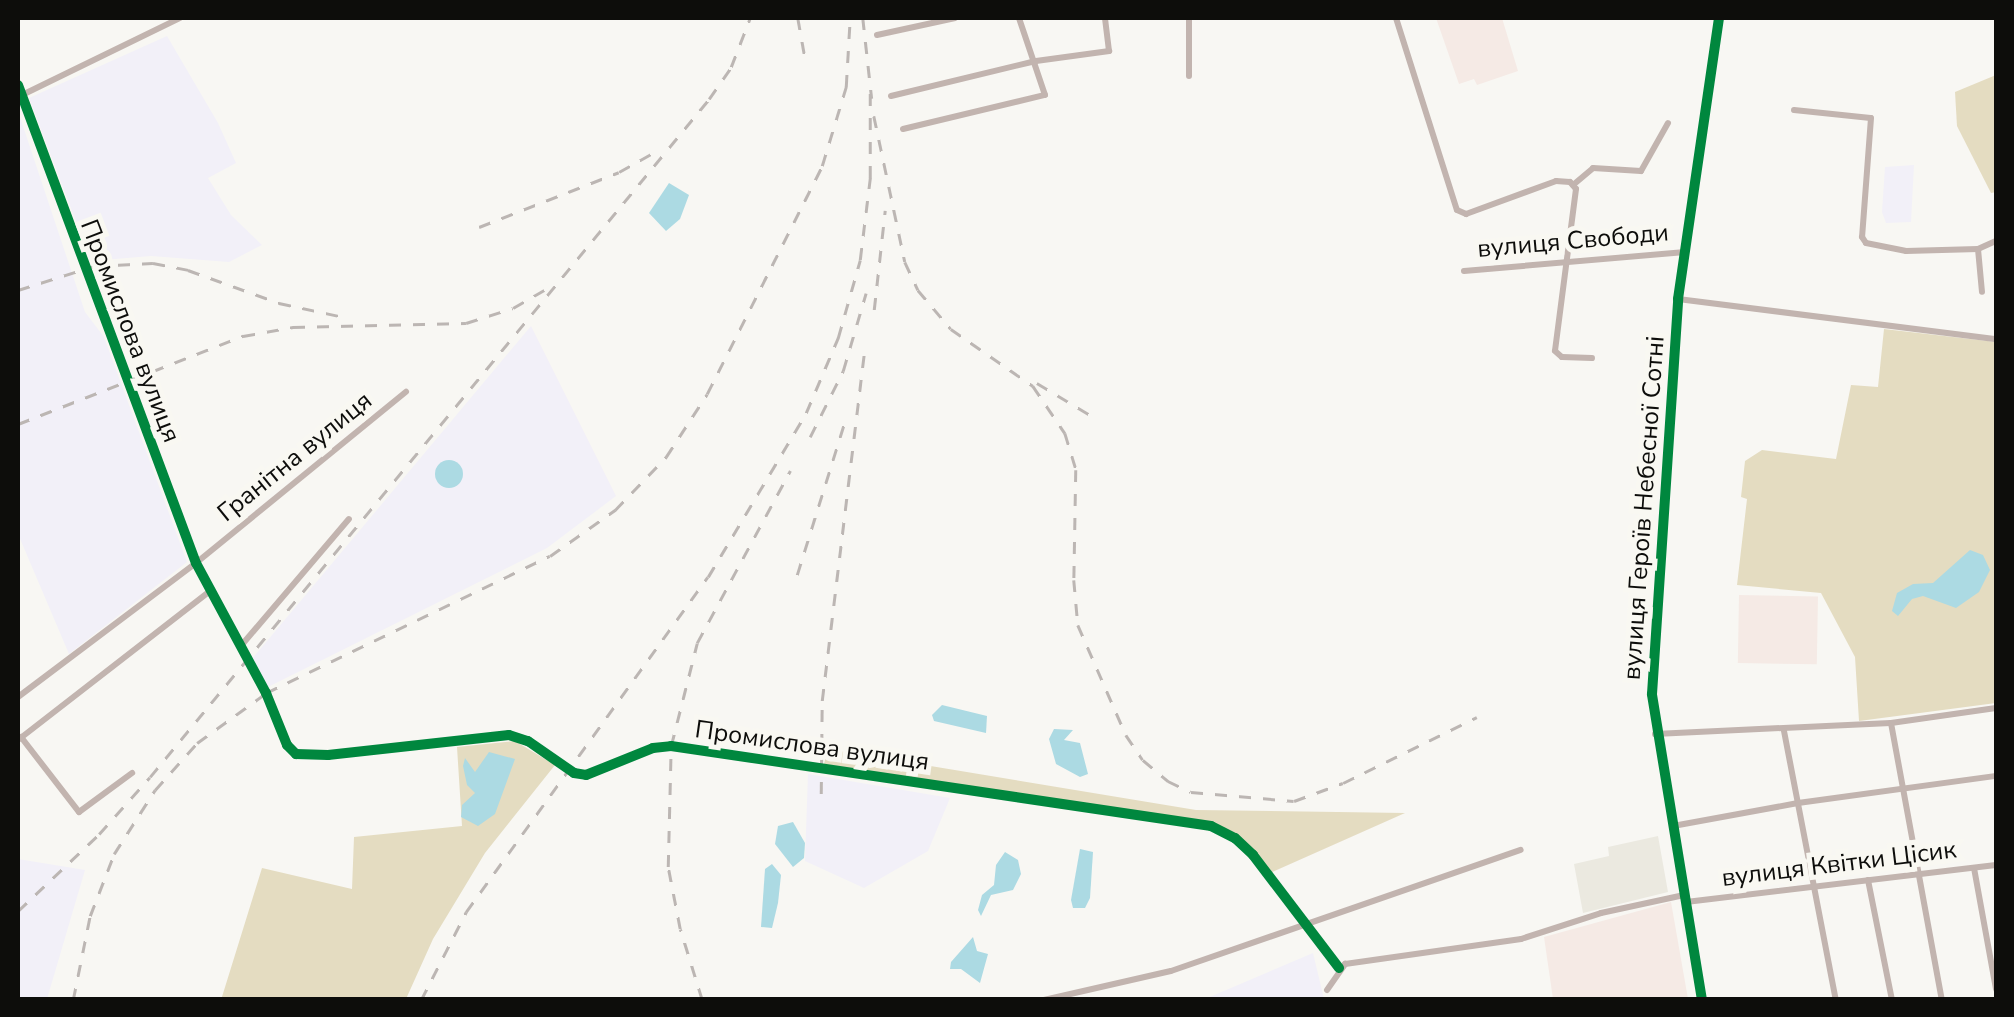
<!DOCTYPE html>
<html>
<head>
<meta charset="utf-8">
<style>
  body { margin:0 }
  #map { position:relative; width:2014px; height:1017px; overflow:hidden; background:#f8f7f3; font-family:"Nunito Sans",sans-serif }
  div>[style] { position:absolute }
  .built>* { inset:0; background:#ebe9e0 }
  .industrial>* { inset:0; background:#f2f0f8 }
  .education>* { inset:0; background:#f5eae5; transform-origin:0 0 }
  .green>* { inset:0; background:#e4dcc1 }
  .water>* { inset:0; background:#acdae3 }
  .round { border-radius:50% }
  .street>* { height:6px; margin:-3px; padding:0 3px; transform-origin:3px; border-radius:3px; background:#c2b4af }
  .rail>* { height:2.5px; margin-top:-1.25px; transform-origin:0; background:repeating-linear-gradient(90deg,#bcb6b3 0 12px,transparent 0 24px) }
  .cycleway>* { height:10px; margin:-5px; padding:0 5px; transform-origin:5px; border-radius:5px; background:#00873e }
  span { translate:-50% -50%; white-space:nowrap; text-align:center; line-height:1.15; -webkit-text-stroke:10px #f9f8f2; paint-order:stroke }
  .street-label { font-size:25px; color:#0d0d0b }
  .frame { position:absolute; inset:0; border:20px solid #0d0d0b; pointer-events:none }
</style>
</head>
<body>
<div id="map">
  <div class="built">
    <i style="clip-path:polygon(1658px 836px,1668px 892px,1583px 913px,1574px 864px,1609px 856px,1608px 847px)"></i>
  </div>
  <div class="industrial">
    <i style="clip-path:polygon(167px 36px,218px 123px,236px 163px,208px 178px,231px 215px,262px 245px,229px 262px,151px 256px,91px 261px,29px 98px)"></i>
    <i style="clip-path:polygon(18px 111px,85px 312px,104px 337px,187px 562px,69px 654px,18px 534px)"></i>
    <i style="clip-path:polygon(1914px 165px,1911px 222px,1886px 223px,1882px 212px,1885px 167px)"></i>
    <i style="clip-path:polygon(531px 326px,616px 496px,547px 548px,268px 687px,252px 659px)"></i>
    <i style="clip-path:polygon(808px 774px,950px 798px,928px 851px,864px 888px,805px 861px)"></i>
    <i style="clip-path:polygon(18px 859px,85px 870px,47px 999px,18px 999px)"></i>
    <i style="clip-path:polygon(1313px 953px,1324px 999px,1205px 999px)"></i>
  </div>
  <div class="education">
    <i style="clip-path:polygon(1436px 18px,1502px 18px,1518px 71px,1477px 85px,1474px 79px,1459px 84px)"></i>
    <i style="left:1739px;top:595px;width:79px;height:68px;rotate:1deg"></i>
    <i style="clip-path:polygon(1671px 902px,1688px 999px,1553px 999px,1544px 937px)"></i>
  </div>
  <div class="green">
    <i style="clip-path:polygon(1996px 75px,1996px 192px,1991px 193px,1957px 126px,1955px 92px)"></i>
    <i style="clip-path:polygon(1884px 329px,1996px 342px,1996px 703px,1859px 721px,1855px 657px,1821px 593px,1737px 585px,1747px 499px,1741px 497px,1745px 461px,1762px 450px,1836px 459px,1851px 385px,1878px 387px)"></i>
    <i style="clip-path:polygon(515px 741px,555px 765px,485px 853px,433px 939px,406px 999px,221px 1000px,262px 868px,352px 889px,354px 837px,462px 826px,457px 747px)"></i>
    <i style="clip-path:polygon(828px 749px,1196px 810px,1405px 813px,1268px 874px,1235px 838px,1211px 826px,824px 764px)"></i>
  </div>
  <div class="water">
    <i style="clip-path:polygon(669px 183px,689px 195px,680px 219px,666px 231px,649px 213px)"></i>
    <i class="round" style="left:435px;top:460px;width:28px;height:28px"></i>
    <i style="clip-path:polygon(1970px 550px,1983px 555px,1990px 570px,1979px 592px,1956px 608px,1923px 596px,1912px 599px,1898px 616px,1892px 611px,1897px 593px,1913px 584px,1933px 583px)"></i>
    <i style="clip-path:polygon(942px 705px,987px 716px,986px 733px,934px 721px,932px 715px)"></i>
    <i style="clip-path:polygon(1054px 729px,1073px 730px,1064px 740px,1080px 743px,1088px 774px,1080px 777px,1056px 764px,1049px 739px)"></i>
    <i style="clip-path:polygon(489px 752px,515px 759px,495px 814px,478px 826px,461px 817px,462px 805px,475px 793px,467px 785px,463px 766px,465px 758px,475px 772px)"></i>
    <i style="clip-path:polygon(793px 822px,805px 843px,804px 858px,793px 867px,775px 844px,778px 826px)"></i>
    <i style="clip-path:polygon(1080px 849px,1093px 852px,1090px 898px,1085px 908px,1073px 908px,1071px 900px)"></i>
    <i style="clip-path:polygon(1005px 852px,1018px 860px,1021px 874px,1013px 890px,991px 895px,981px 916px,978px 910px,982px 895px,994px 885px,996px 865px)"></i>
    <i style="clip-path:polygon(772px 864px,781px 875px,778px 903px,772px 928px,761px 927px,765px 869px)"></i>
    <i style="clip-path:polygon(973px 937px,977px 951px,988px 954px,980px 983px,961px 969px,950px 969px,951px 962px)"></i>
  </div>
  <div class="street">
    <i style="left:1396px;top:18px;width:201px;rotate:72.4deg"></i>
    <i style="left:1457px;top:210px;width:10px;rotate:24deg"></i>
    <i style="left:1466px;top:214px;width:96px;rotate:-20.1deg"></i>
    <i style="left:1556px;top:181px;width:14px;rotate:4deg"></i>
    <i style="left:1570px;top:182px;width:9px;rotate:49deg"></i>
    <i style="left:1576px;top:189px;width:163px;rotate:97.4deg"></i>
    <i style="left:1555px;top:351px;width:9px;rotate:41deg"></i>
    <i style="left:1562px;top:357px;width:30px;rotate:2deg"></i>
    <i style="left:877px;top:35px;width:80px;rotate:-12.3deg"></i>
    <i style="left:1189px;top:76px;width:58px;rotate:-90deg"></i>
    <i style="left:18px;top:85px;width:510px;rotate:69.58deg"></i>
    <i style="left:196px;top:563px;width:148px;rotate:61.7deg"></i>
    <i style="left:266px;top:693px;width:56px;rotate:68deg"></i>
    <i style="left:287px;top:745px;width:13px;rotate:45deg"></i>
    <i style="left:296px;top:754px;width:32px;rotate:2deg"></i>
    <i style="left:328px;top:755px;width:182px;rotate:-6.3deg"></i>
    <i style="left:509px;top:735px;width:20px;rotate:18deg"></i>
    <i style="left:528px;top:741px;width:56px;rotate:34.8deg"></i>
    <i style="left:574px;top:773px;width:12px;rotate:9deg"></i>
    <i style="left:586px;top:775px;width:72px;rotate:-21.9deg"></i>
    <i style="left:653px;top:748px;width:18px;rotate:-6deg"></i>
    <i style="left:671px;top:746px;width:546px;rotate:8.43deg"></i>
    <i style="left:1211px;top:826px;width:27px;rotate:27deg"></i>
    <i style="left:1235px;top:838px;width:25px;rotate:43deg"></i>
    <i style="left:1253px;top:855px;width:142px;rotate:52.7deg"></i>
    <i style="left:22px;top:95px;width:176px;rotate:-26deg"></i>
    <i style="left:891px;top:96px;width:149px;rotate:-13.6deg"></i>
    <i style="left:1036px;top:61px;width:74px;rotate:-7.8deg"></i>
    <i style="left:1109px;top:51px;width:33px;rotate:-97deg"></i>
    <i style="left:1794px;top:110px;width:77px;rotate:5.9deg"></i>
    <i style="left:1871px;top:118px;width:119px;rotate:94.3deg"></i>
    <i style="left:1862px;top:237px;width:7px;rotate:56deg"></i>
    <i style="left:1866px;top:243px;width:41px;rotate:11.3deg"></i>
    <i style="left:1906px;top:251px;width:72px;rotate:-1.6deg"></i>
    <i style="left:1978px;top:249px;width:20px;rotate:-24deg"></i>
    <i style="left:903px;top:129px;width:146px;rotate:-13.5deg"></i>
    <i style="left:1045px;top:95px;width:81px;rotate:-108.7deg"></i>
    <i style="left:1573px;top:185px;width:26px;rotate:-40deg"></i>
    <i style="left:1593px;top:168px;width:48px;rotate:3.6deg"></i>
    <i style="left:1641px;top:171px;width:55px;rotate:-60.6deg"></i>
    <i style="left:1978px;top:249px;width:43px;rotate:84.7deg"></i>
    <i style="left:1464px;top:271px;width:222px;rotate:-4.9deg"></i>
    <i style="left:1678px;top:299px;width:321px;rotate:7.2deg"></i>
    <i style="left:240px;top:647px;width:168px;rotate:-49.6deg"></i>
    <i style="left:18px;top:697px;width:223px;rotate:-37deg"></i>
    <i style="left:196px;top:563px;width:271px;rotate:-39.2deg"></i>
    <i style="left:1891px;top:723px;width:282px;rotate:79.6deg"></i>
    <i style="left:1784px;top:731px;width:274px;rotate:79.1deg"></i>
    <i style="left:1655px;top:734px;width:236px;rotate:-2.7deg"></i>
    <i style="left:1891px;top:723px;width:106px;rotate:-8.1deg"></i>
    <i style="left:21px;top:737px;width:95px;rotate:52.3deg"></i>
    <i style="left:79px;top:812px;width:66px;rotate:-36.3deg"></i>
    <i style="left:18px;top:740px;width:242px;rotate:-37.8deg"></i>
    <i style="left:1673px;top:826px;width:127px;rotate:-10.4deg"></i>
    <i style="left:1798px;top:803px;width:200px;rotate:-7.8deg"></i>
    <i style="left:1974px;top:868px;width:123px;rotate:79.7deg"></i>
    <i style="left:1868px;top:880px;width:122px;rotate:78.7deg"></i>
    <i style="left:1686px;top:902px;width:312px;rotate:-6.8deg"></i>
    <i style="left:1327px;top:990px;width:32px;rotate:-55deg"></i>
    <i style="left:1345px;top:964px;width:178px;rotate:-8.1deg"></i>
    <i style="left:1521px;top:939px;width:84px;rotate:-18deg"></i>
    <i style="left:1601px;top:913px;width:85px;rotate:-12.2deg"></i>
    <i style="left:1044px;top:1000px;width:130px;rotate:-12.9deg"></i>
    <i style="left:1171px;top:971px;width:370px;rotate:-19.1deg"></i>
    <i style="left:1702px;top:1000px;width:310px;rotate:-99.3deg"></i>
    <i style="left:1652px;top:694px;width:396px;rotate:-86.2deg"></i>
    <i style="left:1678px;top:299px;width:284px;rotate:-81.7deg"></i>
  </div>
  <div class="rail">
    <i style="left:798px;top:18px;width:46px;rotate:79.9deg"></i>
    <i style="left:863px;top:18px;width:81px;rotate:83.7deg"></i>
    <i style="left:874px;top:116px;width:149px;rotate:78deg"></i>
    <i style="left:905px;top:262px;width:31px;rotate:65deg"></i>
    <i style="left:918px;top:290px;width:51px;rotate:49.8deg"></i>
    <i style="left:951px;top:329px;width:100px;rotate:34.8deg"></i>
    <i style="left:1033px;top:386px;width:57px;rotate:55.8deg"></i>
    <i style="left:1065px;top:433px;width:39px;rotate:73deg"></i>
    <i style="left:1076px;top:470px;width:110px;rotate:91deg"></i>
    <i style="left:1074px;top:580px;width:45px;rotate:84.9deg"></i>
    <i style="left:1078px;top:625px;width:120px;rotate:66.4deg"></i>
    <i style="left:1126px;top:735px;width:30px;rotate:56deg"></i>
    <i style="left:1143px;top:760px;width:33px;rotate:40deg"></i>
    <i style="left:1168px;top:781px;width:25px;rotate:26deg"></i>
    <i style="left:1191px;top:792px;width:103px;rotate:5deg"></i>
    <i style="left:1294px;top:801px;width:52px;rotate:-20.2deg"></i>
    <i style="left:1343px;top:783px;width:149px;rotate:-26.2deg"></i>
    <i style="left:479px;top:227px;width:150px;rotate:-21.4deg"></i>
    <i style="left:619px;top:172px;width:47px;rotate:-29.3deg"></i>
    <i style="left:18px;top:290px;width:80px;rotate:-17.5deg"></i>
    <i style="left:94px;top:266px;width:59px;rotate:-2.9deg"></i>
    <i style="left:153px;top:263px;width:36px;rotate:11deg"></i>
    <i style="left:188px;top:270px;width:97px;rotate:19.9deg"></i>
    <i style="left:279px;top:303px;width:61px;rotate:12.2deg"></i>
    <i style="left:874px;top:310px;width:100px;rotate:-83.7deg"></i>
    <i style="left:1037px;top:383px;width:64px;rotate:31deg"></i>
    <i style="left:18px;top:424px;width:242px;rotate:-21.4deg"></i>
    <i style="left:243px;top:336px;width:51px;rotate:-10.2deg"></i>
    <i style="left:293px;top:327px;width:173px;rotate:-1.3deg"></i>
    <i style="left:466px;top:323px;width:49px;rotate:-17.7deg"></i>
    <i style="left:513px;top:308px;width:36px;rotate:-30deg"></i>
    <i style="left:810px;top:437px;width:74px;rotate:-63.4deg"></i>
    <i style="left:843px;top:371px;width:81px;rotate:-73.6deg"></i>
    <i style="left:797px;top:575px;width:161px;rotate:-72.7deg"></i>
    <i style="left:821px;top:794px;width:93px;rotate:-89.4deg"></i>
    <i style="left:822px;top:701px;width:349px;rotate:-83.1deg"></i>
    <i style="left:18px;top:911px;width:112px;rotate:-43.5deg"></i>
    <i style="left:99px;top:834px;width:76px;rotate:-48.2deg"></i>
    <i style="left:150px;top:777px;width:879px;rotate:-50.49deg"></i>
    <i style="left:709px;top:99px;width:39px;rotate:-55deg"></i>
    <i style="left:731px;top:67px;width:53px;rotate:-68.8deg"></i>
    <i style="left:73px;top:1000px;width:86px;rotate:-78.6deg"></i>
    <i style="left:90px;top:916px;width:66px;rotate:-68.8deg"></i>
    <i style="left:114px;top:854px;width:76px;rotate:-57.4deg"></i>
    <i style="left:155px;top:790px;width:63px;rotate:-48.2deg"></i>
    <i style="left:197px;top:743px;width:85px;rotate:-35.9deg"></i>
    <i style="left:266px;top:693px;width:315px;rotate:-25.8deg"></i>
    <i style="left:550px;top:556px;width:80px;rotate:-35.3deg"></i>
    <i style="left:615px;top:510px;width:74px;rotate:-46.1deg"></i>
    <i style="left:666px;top:457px;width:75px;rotate:-56.9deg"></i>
    <i style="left:707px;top:394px;width:255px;rotate:-63.2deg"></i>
    <i style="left:822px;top:166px;width:83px;rotate:-73.1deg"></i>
    <i style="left:846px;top:87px;width:69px;rotate:-86.7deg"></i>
    <i style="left:421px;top:1000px;width:99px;rotate:-62.9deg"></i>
    <i style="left:466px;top:912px;width:413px;rotate:-54.2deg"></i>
    <i style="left:708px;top:577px;width:191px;rotate:-59.1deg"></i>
    <i style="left:806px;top:413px;width:82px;rotate:-66.9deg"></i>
    <i style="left:838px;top:338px;width:81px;rotate:-74.2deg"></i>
    <i style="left:860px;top:260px;width:83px;rotate:-83deg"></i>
    <i style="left:870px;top:178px;width:92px;rotate:-90deg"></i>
    <i style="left:702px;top:1000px;width:74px;rotate:-107.2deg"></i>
    <i style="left:680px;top:929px;width:63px;rotate:-101deg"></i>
    <i style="left:668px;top:867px;width:121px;rotate:-88.6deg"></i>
    <i style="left:671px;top:746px;width:106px;rotate:-75.8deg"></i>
    <i style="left:697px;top:643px;width:196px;rotate:-61.6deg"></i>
  </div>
  <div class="cycleway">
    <i style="left:18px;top:85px;width:510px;rotate:69.58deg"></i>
    <i style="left:196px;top:563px;width:148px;rotate:61.7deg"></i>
    <i style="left:266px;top:693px;width:56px;rotate:68deg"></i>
    <i style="left:287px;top:745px;width:13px;rotate:45deg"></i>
    <i style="left:296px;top:754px;width:32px;rotate:2deg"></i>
    <i style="left:328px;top:755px;width:182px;rotate:-6.3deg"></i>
    <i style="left:509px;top:735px;width:20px;rotate:18deg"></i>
    <i style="left:528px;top:741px;width:56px;rotate:34.8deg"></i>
    <i style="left:574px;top:773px;width:12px;rotate:9deg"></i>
    <i style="left:586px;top:775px;width:72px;rotate:-21.9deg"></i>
    <i style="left:653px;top:748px;width:18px;rotate:-6deg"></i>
    <i style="left:671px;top:746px;width:546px;rotate:8.43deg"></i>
    <i style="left:1211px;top:826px;width:27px;rotate:27deg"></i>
    <i style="left:1235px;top:838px;width:25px;rotate:43deg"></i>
    <i style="left:1253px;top:855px;width:142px;rotate:52.7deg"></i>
    <i style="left:1702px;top:1000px;width:310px;rotate:-99.3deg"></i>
    <i style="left:1652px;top:694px;width:396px;rotate:-86.2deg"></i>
    <i style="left:1678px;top:299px;width:284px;rotate:-81.7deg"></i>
  </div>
  <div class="street-label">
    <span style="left:1573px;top:241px;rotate:-5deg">вулиця Свободи</span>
    <span style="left:130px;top:331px;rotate:69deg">Промислова вулиця</span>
    <span style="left:295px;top:457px;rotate:-39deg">Гранітна вулиця</span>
    <span style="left:1644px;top:508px;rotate:-86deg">вулиця Героїв Небесної Сотні</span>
    <span style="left:812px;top:746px;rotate:8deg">Промислова вулиця</span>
    <span style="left:1839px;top:864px;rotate:-7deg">вулиця Квітки Цісик</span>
  </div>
  <div class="frame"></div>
</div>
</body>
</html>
